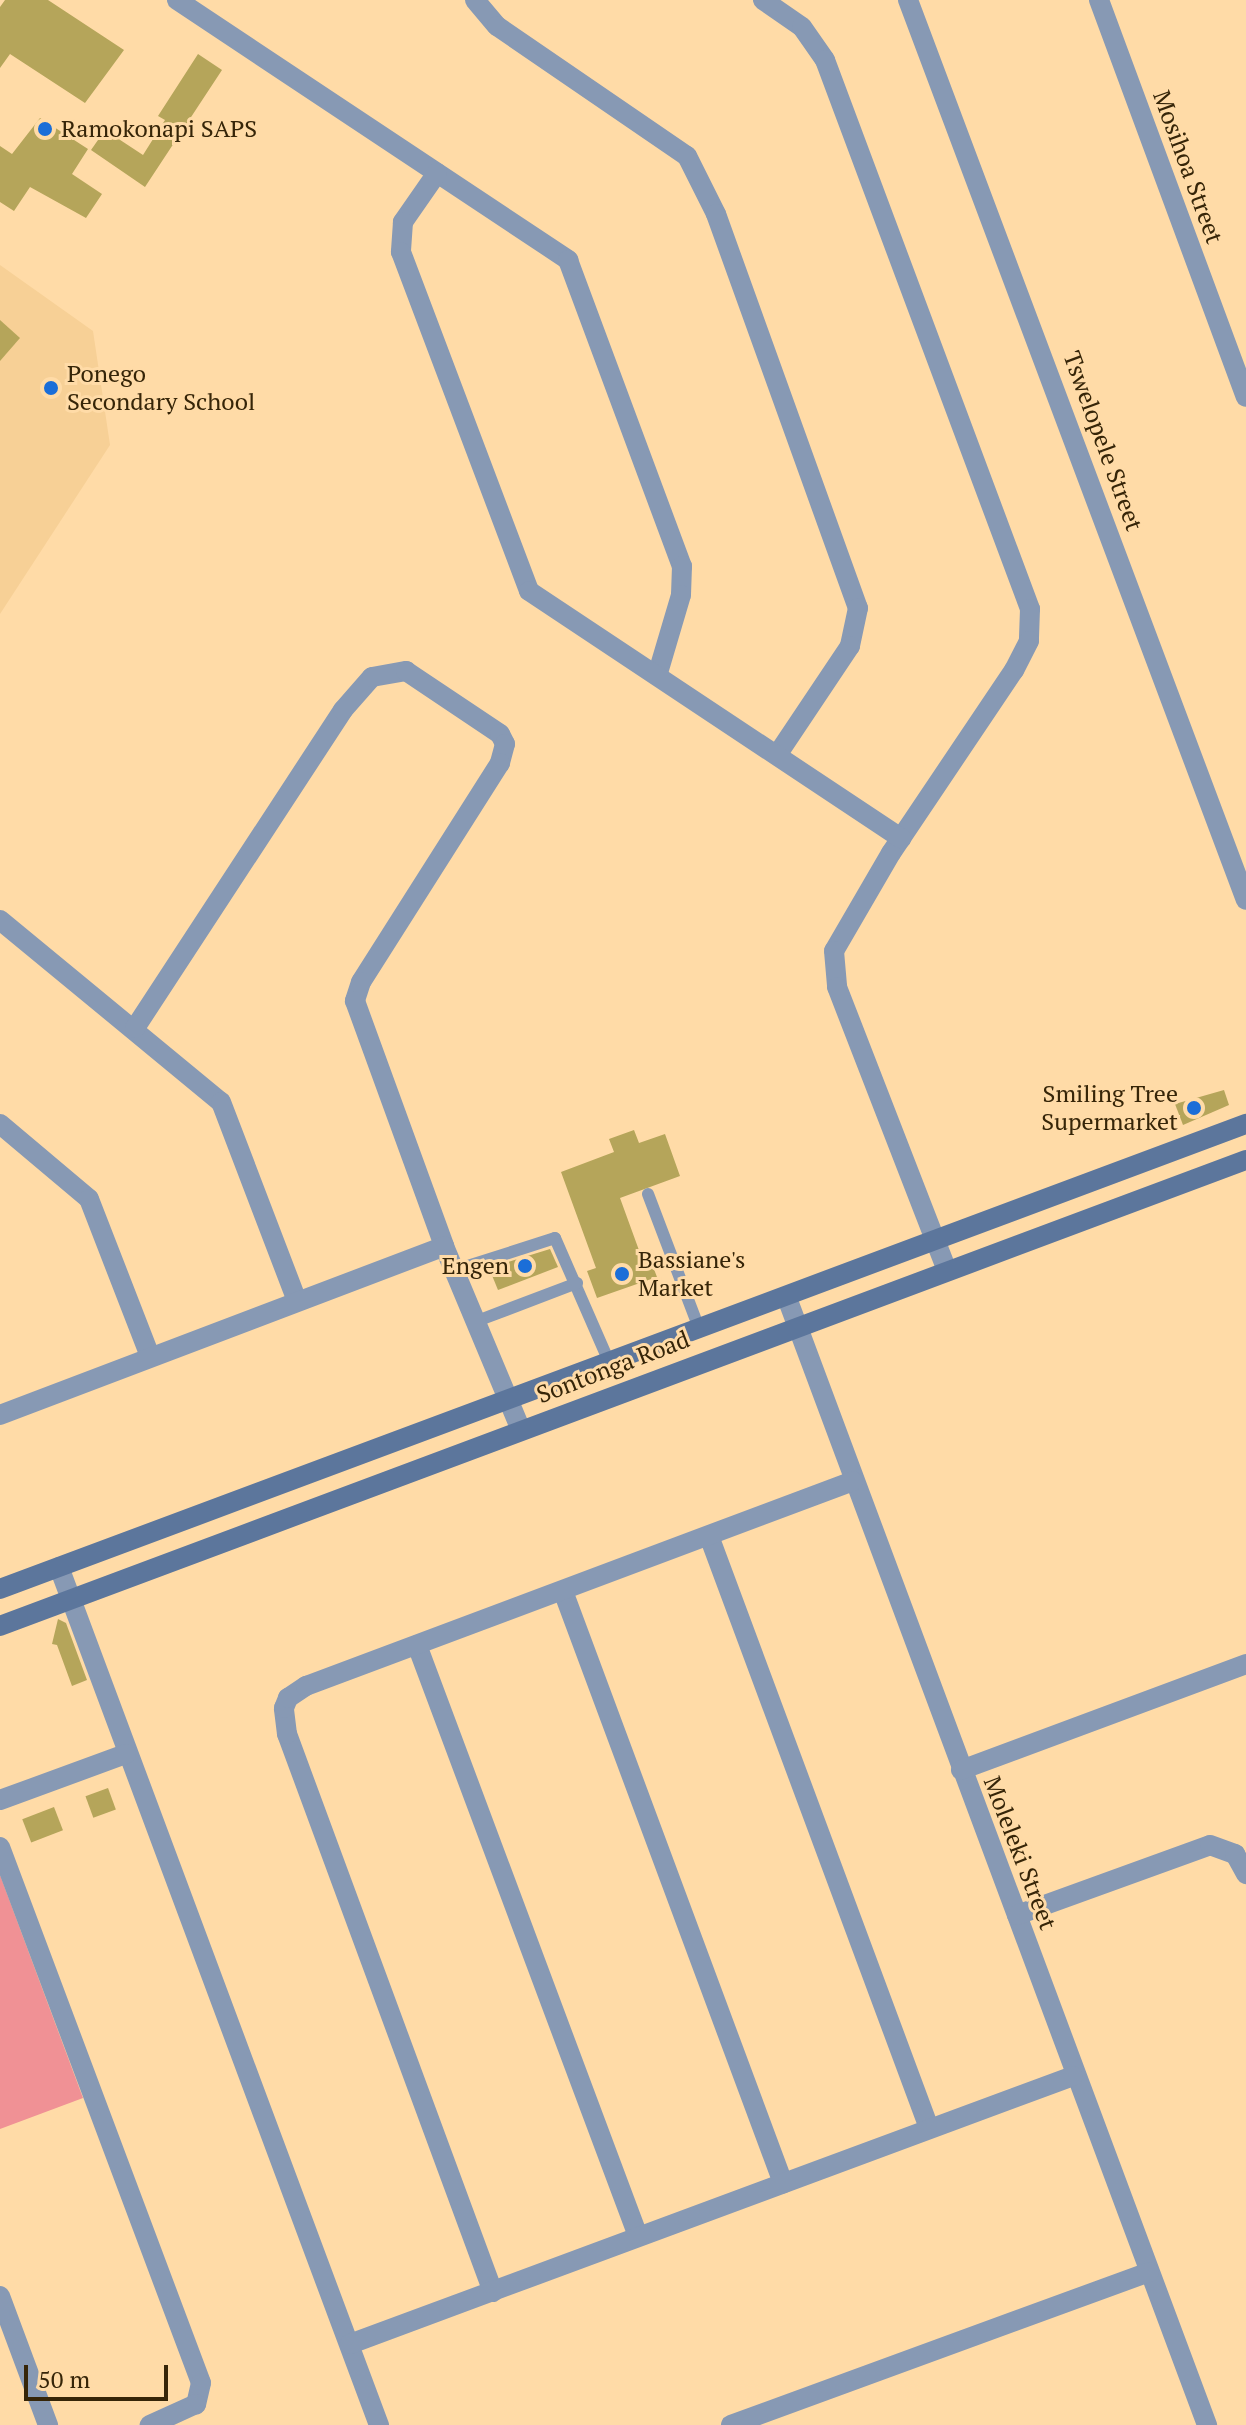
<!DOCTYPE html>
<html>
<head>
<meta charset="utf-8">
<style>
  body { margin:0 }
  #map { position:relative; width:1246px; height:2425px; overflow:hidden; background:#ffdba7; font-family:"PT Serif",serif }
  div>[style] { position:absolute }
  .built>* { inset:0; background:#f7d096 }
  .green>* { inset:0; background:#f09195 }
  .building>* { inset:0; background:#b5a55a; transform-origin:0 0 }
  .service>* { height:12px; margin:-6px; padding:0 6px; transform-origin:6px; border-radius:6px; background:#8799b4 }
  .minor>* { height:20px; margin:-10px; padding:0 10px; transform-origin:10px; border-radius:10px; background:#8799b4 }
  .tertiary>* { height:20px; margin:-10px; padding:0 10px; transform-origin:10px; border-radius:10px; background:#8799b4 }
  .secondary>* { height:20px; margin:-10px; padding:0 10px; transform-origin:10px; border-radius:10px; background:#5c769c }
  .dots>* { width:22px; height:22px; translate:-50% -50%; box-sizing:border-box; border:4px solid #ffdba7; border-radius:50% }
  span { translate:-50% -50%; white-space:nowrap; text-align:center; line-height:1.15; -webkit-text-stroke:6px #ffdba7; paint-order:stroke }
  .poi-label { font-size:24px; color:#362508 }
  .left { translate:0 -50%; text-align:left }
  .right { translate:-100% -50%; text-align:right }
  .street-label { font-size:24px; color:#362508 }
  .scale { position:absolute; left:24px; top:2365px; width:144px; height:36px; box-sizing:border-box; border:4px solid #362508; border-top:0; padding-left:10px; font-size:24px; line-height:28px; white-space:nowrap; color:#362508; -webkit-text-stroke:6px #ffdba7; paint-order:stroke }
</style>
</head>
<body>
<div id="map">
  <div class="built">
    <i style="clip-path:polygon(0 265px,93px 331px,110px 445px,0 614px)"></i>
  </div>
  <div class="green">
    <i style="clip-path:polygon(0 1875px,83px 2098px,0 2129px)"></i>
  </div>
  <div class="building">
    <i style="clip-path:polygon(5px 0,48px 0,124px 50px,85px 103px,10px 54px,0 68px,0 7px)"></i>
    <i style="clip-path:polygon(198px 54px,222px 70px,145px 187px,91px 150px,105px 130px,143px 155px,165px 120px,158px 116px)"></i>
    <i style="clip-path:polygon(40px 118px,88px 149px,72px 174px,102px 194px,86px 218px,30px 187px,14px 211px,0 202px,0 146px,12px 154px)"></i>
    <i style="clip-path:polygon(0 320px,20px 338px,0 361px)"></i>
    <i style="clip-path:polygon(1224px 1090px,1229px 1105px,1183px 1125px,1175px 1104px)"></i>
    <i style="clip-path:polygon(634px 1130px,639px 1143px,665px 1134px,680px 1176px,620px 1198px,640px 1253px,647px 1251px,657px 1277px,597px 1298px,587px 1271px,596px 1268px,561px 1172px,614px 1152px,609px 1139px)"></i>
    <i style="clip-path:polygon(550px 1249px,558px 1267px,498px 1290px,489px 1268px)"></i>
    <i style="clip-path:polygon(58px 1619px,66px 1623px,87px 1680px,72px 1686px,57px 1645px,52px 1644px)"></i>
    <i style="left:108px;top:1788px;width:23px;height:24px;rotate:70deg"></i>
    <i style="left:54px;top:1807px;width:25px;height:34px;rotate:69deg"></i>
  </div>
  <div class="service">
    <i style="left:648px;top:1194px;width:147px;rotate:69.2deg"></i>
    <i style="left:455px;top:1270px;width:105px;rotate:-17.7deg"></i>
    <i style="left:555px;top:1238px;width:137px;rotate:66.4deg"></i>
    <i style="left:477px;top:1321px;width:107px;rotate:-20.8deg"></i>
  </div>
  <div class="minor">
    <i style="left:177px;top:0;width:470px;rotate:33.6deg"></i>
    <i style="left:568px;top:260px;width:327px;rotate:69.6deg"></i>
    <i style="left:682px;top:566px;width:29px;rotate:92deg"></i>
    <i style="left:681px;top:595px;width:84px;rotate:106.5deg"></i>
    <i style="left:475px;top:0;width:34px;rotate:50deg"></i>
    <i style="left:497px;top:26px;width:230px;rotate:34.4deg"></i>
    <i style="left:687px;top:156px;width:65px;rotate:63.4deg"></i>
    <i style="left:716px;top:214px;width:419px;rotate:70.2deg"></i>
    <i style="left:858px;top:608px;width:39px;rotate:102deg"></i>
    <i style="left:850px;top:646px;width:131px;rotate:123.8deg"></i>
    <i style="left:763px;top:0;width:47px;rotate:34.7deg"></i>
    <i style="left:802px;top:27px;width:40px;rotate:55.1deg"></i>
    <i style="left:825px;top:60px;width:586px;rotate:69.52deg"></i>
    <i style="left:1030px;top:609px;width:32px;rotate:92deg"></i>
    <i style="left:1029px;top:641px;width:33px;rotate:117deg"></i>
    <i style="left:1014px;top:670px;width:220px;rotate:123.9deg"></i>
    <i style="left:891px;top:853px;width:113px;rotate:120.2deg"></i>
    <i style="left:834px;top:951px;width:36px;rotate:85deg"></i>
    <i style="left:837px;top:987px;width:304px;rotate:68.8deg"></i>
    <i style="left:1099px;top:0;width:423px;rotate:69.7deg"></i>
    <i style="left:437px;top:173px;width:60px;rotate:124.8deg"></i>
    <i style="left:403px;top:222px;width:30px;rotate:94deg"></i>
    <i style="left:401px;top:252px;width:362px;rotate:69.3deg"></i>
    <i style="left:529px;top:591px;width:447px;rotate:33.6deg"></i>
    <i style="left:0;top:920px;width:286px;rotate:39.5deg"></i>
    <i style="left:221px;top:1102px;width:213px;rotate:69.1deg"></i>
    <i style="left:135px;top:1028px;width:380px;rotate:-56.8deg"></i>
    <i style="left:343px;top:710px;width:44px;rotate:-48.7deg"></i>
    <i style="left:372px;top:677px;width:35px;rotate:-10deg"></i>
    <i style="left:406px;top:671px;width:113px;rotate:33.8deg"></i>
    <i style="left:500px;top:734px;width:11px;rotate:63deg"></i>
    <i style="left:505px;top:744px;width:20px;rotate:105deg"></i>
    <i style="left:500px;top:763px;width:259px;rotate:122.4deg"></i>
    <i style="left:361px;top:982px;width:20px;rotate:108deg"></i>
    <i style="left:355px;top:1001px;width:261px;rotate:70deg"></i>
    <i style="left:444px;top:1246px;width:199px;rotate:67.3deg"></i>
    <i style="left:0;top:1124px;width:116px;rotate:40.1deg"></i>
    <i style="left:89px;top:1199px;width:168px;rotate:68.8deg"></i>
    <i style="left:787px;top:1298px;width:1203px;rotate:69.56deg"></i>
    <i style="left:0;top:1415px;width:475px;rotate:-20.8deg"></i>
    <i style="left:709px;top:1536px;width:632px;rotate:69.61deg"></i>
    <i style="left:59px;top:1567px;width:916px;rotate:69.55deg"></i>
    <i style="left:563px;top:1591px;width:632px;rotate:69.61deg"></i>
    <i style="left:417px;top:1645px;width:631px;rotate:69.5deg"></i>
    <i style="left:961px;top:1770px;width:304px;rotate:-20.4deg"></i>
    <i style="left:0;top:1800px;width:134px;rotate:-20.1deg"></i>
    <i style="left:0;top:1847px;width:572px;rotate:69.44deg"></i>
    <i style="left:201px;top:2383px;width:22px;rotate:103deg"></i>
    <i style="left:196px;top:2404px;width:51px;rotate:155.5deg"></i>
    <i style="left:1017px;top:1915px;width:205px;rotate:-19.9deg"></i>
    <i style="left:1210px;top:1845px;width:27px;rotate:20deg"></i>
    <i style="left:1235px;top:1854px;width:23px;rotate:61deg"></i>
    <i style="left:493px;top:2292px;width:595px;rotate:-110.26deg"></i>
    <i style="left:287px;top:1734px;width:26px;rotate:-97deg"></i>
    <i style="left:284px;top:1708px;width:11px;rotate:-68deg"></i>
    <i style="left:288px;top:1698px;width:22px;rotate:-34deg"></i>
    <i style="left:306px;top:1686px;width:584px;rotate:-20.54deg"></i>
    <i style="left:0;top:2296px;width:138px;rotate:69.6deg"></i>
    <i style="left:350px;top:2344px;width:771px;rotate:-20.34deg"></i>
    <i style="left:731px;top:2425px;width:445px;rotate:-20.1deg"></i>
  </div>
  <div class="tertiary">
    <i style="left:908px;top:0;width:961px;rotate:69.42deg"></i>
  </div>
  <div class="secondary">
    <i style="left:0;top:1589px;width:1330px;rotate:-20.47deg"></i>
    <i style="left:0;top:1626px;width:1330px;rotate:-20.51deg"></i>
  </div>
  <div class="dots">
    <i style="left:45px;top:129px;background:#1b6ed8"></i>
    <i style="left:51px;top:388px;background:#1b6ed8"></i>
    <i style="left:1194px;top:1108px;background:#1b6ed8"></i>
    <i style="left:525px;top:1266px;background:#1b6ed8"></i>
    <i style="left:622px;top:1274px;background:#1b6ed8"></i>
  </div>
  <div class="poi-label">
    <span class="left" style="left:61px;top:129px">Ramokonapi SAPS</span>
    <span class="left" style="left:67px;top:388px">Ponego<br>Secondary School</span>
    <span class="right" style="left:1178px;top:1108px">Smiling Tree<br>Supermarket</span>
    <span class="left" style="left:638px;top:1274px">Bassiane's<br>Market</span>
    <span class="right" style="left:509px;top:1266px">Engen</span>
  </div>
  <div class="street-label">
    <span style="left:1188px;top:167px;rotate:70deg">Mosihoa Street</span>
    <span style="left:1103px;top:441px;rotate:70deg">Tswelopele Street</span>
    <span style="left:613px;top:1367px;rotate:-21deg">Sontonga Road</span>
    <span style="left:1020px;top:1853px;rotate:69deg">Moleleki Street</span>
  </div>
  <div class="scale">50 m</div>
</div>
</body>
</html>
